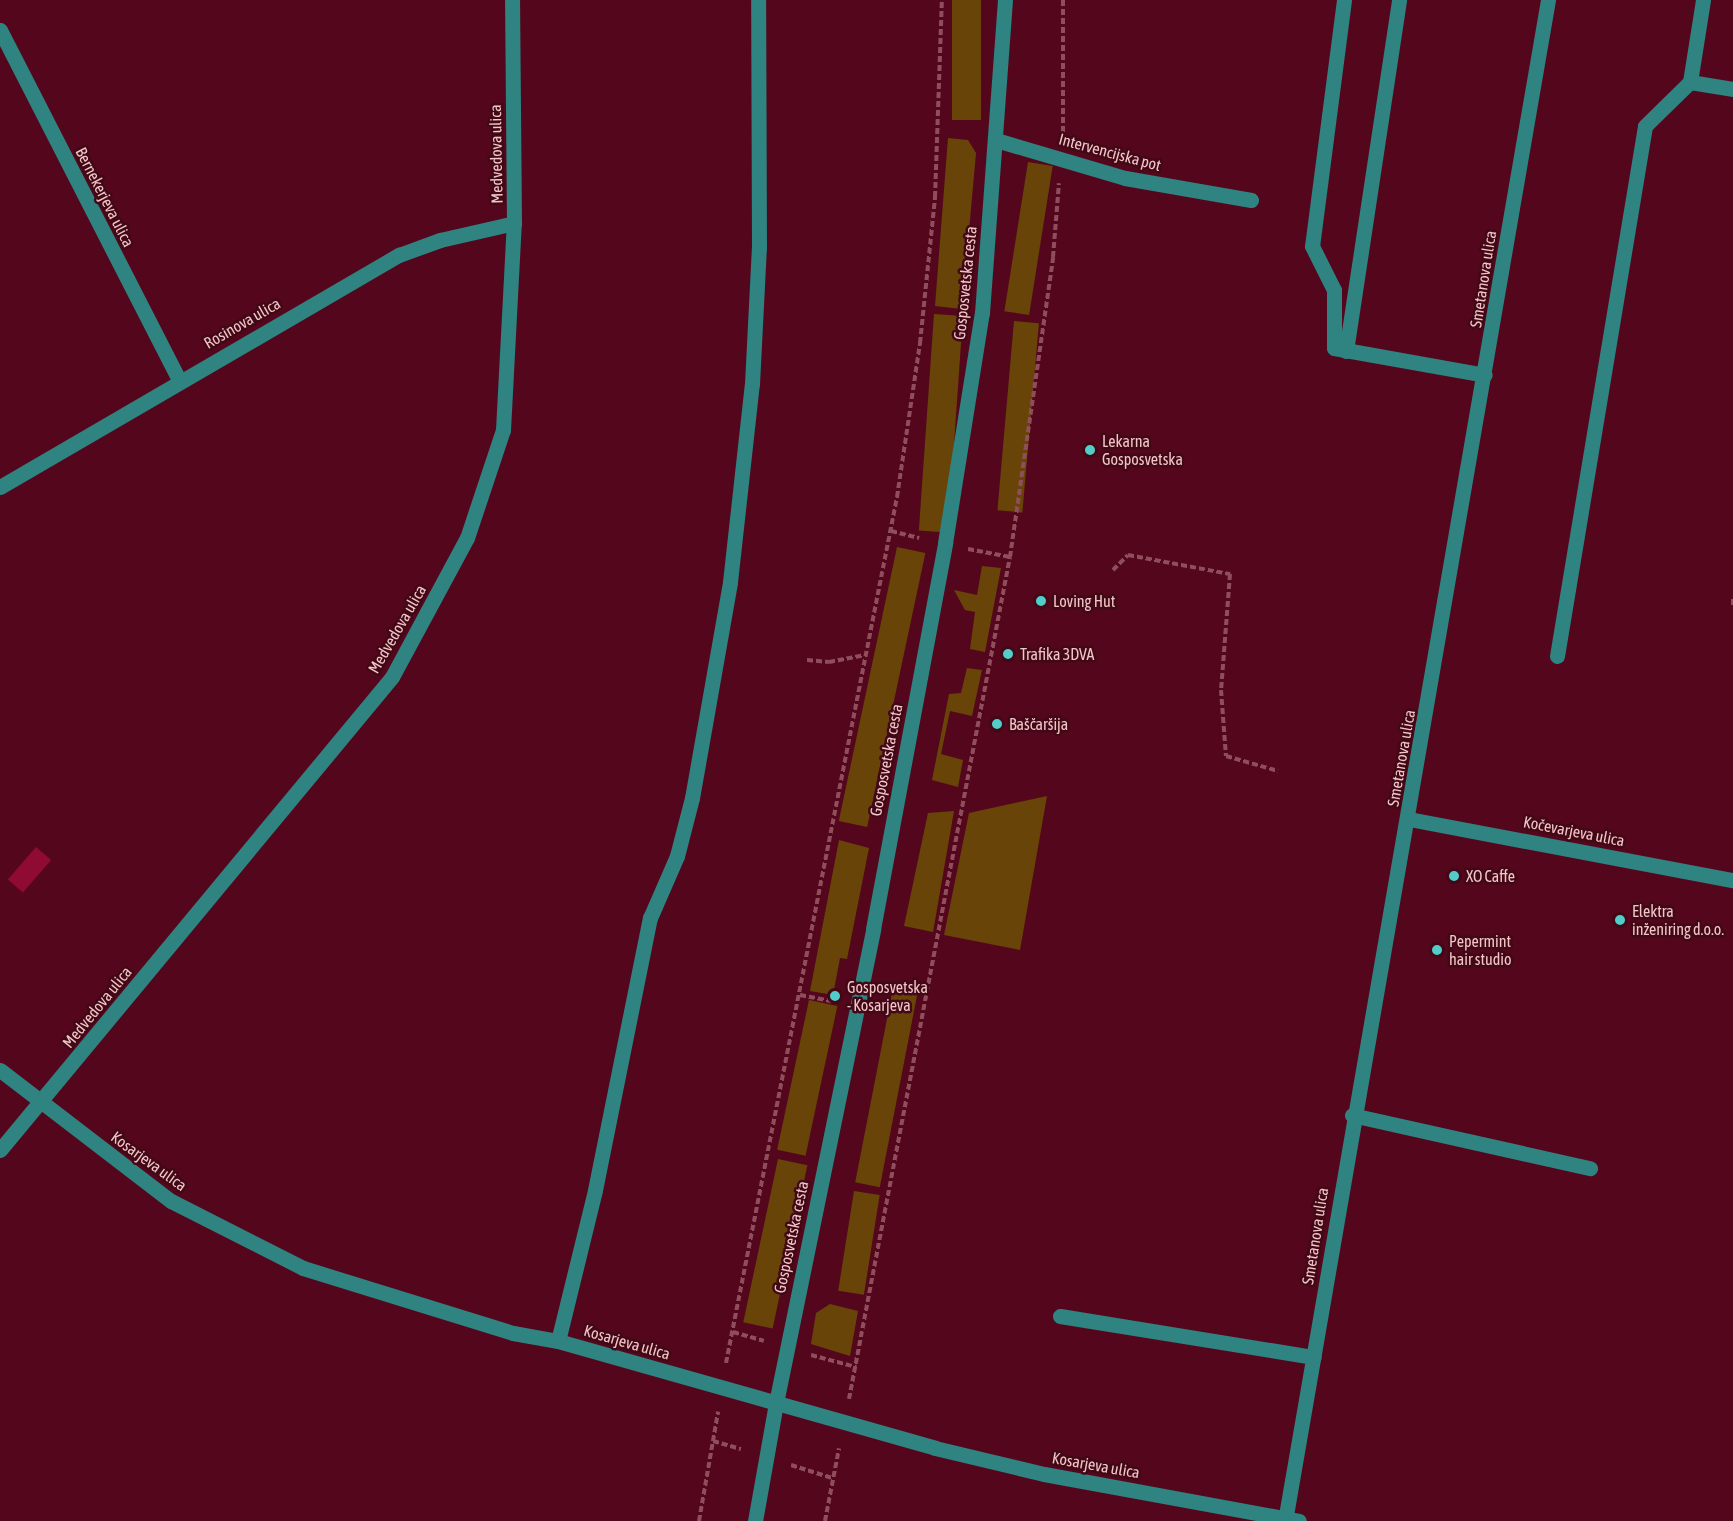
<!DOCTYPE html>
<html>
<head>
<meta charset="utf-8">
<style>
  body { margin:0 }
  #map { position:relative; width:1733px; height:1521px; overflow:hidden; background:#54071c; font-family:"Asap Condensed",sans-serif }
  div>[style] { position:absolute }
  .green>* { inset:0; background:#694408; transform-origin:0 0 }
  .water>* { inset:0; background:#8f0b34; transform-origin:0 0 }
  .path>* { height:4px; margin-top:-2px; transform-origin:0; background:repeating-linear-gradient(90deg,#8f4e5c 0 6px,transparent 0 9px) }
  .minor>* { height:15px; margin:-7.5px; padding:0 7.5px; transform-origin:7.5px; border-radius:7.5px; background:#2f8381 }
  .dots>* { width:16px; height:16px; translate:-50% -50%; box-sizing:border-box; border:3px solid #410816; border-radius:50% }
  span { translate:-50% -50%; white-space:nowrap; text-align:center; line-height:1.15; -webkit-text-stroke:5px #410816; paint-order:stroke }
  .street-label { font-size:16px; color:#f3c5c8 }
  .poi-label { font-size:16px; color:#f3c5c8 }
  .left { translate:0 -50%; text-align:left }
</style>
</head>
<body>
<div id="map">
  <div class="green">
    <i style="left:952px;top:0;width:29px;height:120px"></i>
    <i style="clip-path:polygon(948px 138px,968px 140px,976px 153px,962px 309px,935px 306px)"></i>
    <i style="left:1028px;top:162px;width:25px;height:151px;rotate:9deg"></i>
    <i style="left:934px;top:314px;width:29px;height:217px;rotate:4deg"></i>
    <i style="left:1014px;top:321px;width:25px;height:190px;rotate:5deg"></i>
    <i style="left:897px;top:547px;width:29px;height:280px;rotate:12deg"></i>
    <i style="clip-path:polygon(982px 566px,1001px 568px,985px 652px,970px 649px,975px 612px,965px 610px,954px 590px,977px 595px)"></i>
    <i style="clip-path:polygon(967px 668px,982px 670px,972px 716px,950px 711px,941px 754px,963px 760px,958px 787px,932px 780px,949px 694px,961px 693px)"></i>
    <i style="clip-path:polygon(1047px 796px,1020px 950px,944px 935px,969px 813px)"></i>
    <i style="clip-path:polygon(954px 811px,933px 932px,904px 926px,928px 813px)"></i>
    <i style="clip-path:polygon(839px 840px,869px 848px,847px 959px,840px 958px,833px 995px,810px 991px)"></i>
    <i style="left:893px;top:988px;width:25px;height:198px;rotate:11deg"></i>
    <i style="left:809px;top:1000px;width:29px;height:153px;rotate:12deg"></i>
    <i style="left:778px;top:1159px;width:30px;height:167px;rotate:12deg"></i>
    <i style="left:854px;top:1191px;width:26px;height:101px;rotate:9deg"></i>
    <i style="clip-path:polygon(830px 1304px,858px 1311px,850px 1356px,811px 1344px,816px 1313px)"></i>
  </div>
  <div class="water">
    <i style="left:36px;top:847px;width:20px;height:43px;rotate:41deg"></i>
  </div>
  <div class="path">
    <i style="left:1063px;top:0;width:134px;rotate:90deg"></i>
    <i style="left:891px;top:531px;width:29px;rotate:14deg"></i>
    <i style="left:968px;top:549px;width:43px;rotate:10.8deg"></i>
    <i style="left:1113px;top:570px;width:21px;rotate:-45deg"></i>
    <i style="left:1128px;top:555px;width:104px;rotate:10.6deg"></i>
    <i style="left:1230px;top:574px;width:116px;rotate:94.4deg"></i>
    <i style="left:1221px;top:690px;width:66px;rotate:85.7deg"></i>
    <i style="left:1226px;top:756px;width:54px;rotate:16.1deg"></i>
    <i style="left:1733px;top:599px;width:6px;rotate:90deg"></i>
    <i style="left:807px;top:660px;width:22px;rotate:5deg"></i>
    <i style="left:829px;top:662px;width:38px;rotate:-11deg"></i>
    <i style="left:800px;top:995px;width:33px;rotate:11deg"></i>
    <i style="left:733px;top:1332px;width:32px;rotate:16deg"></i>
    <i style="left:811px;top:1355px;width:47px;rotate:14.9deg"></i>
    <i style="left:726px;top:1363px;width:883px;rotate:-78.83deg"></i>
    <i style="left:897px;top:497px;width:156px;rotate:-81.5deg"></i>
    <i style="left:920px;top:343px;width:147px;rotate:-84.1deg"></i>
    <i style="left:935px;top:197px;width:197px;rotate:-88deg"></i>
    <i style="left:849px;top:1399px;width:857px;rotate:-79.18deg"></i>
    <i style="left:1010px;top:557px;width:303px;rotate:-81.8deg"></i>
    <i style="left:1053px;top:257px;width:74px;rotate:-85.4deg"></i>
    <i style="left:713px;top:1441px;width:29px;rotate:16deg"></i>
    <i style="left:791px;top:1465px;width:43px;rotate:17.6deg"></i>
    <i style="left:699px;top:1521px;width:111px;rotate:-80.1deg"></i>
    <i style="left:825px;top:1521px;width:74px;rotate:-79.1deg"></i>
  </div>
  <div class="minor">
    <i style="left:1344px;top:0;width:248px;rotate:97.4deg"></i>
    <i style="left:1312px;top:246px;width:49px;rotate:63.4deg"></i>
    <i style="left:1334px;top:290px;width:58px;rotate:90deg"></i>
    <i style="left:1334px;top:348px;width:153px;rotate:10.1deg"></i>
    <i style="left:0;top:30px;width:393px;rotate:62.9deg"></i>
    <i style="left:1690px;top:82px;width:44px;rotate:9.2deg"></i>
    <i style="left:996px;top:140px;width:134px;rotate:16.4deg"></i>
    <i style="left:1125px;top:178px;width:128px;rotate:9.9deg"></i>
    <i style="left:1346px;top:351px;width:355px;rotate:-81.4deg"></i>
    <i style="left:0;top:487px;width:462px;rotate:-30.2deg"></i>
    <i style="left:399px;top:255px;width:44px;rotate:-20.1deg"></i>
    <i style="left:440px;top:240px;width:76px;rotate:-12.9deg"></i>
    <i style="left:1557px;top:656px;width:537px;rotate:-80.57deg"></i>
    <i style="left:1645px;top:126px;width:63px;rotate:-44.4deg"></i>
    <i style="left:1690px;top:82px;width:83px;rotate:-81deg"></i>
    <i style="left:1409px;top:819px;width:330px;rotate:10.7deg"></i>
    <i style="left:0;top:1070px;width:215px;rotate:37.5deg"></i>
    <i style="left:171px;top:1201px;width:148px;rotate:26.9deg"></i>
    <i style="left:303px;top:1268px;width:220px;rotate:17.2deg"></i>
    <i style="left:513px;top:1333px;width:46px;rotate:10.1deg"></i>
    <i style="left:558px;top:1341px;width:392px;rotate:15.8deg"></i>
    <i style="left:935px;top:1448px;width:112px;rotate:13.4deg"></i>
    <i style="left:1044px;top:1474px;width:259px;rotate:10.4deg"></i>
    <i style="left:1352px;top:1115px;width:244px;rotate:12.6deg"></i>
    <i style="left:0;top:1150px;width:614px;rotate:-50.35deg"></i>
    <i style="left:392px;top:677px;width:158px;rotate:-61.7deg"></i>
    <i style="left:467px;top:538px;width:114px;rotate:-71.6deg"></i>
    <i style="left:503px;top:430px;width:207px;rotate:-87deg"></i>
    <i style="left:514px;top:223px;width:223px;rotate:-90.5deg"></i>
    <i style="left:1060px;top:1316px;width:257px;rotate:9.2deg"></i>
    <i style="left:558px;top:1341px;width:155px;rotate:-76.2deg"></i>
    <i style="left:595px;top:1190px;width:278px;rotate:-78.6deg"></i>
    <i style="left:650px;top:918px;width:68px;rotate:-66.5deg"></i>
    <i style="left:677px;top:856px;width:60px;rotate:-75.5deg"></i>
    <i style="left:692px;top:798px;width:219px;rotate:-80deg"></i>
    <i style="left:730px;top:582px;width:199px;rotate:-83.7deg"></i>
    <i style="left:752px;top:384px;width:136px;rotate:-87.1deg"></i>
    <i style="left:759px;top:248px;width:248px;rotate:-90.2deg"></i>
    <i style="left:755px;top:1521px;width:120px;rotate:-79.9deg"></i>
    <i style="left:776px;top:1403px;width:484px;rotate:-78.4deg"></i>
    <i style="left:873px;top:929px;width:393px;rotate:-79.4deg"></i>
    <i style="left:945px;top:543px;width:233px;rotate:-80.9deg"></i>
    <i style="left:982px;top:313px;width:314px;rotate:-85.8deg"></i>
    <i style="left:1285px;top:1521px;width:1544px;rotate:-80.19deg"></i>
  </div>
  <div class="dots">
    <i style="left:1090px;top:450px;background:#53cdca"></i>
    <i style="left:1041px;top:601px;background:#53cdca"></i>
    <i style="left:1008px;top:654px;background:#53cdca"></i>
    <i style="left:997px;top:724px;background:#53cdca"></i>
    <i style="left:1454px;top:876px;background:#53cdca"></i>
    <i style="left:1620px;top:920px;background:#53cdca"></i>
    <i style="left:1437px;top:950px;background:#53cdca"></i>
    <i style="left:835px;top:996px;background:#53cdca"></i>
  </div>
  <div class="street-label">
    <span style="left:1110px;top:152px;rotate:15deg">Intervencijska pot</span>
    <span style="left:496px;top:154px;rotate:-91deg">Medvedova ulica</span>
    <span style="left:105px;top:197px;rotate:63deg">Bernekerjeva ulica</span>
    <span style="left:1483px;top:279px;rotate:-81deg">Smetanova ulica</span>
    <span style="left:965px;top:283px;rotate:-84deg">Gosposvetska cesta</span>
    <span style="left:242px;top:323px;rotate:-30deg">Rosinova ulica</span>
    <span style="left:397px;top:629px;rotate:-60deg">Medvedova ulica</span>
    <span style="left:1401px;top:758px;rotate:-80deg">Smetanova ulica</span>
    <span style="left:886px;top:760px;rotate:-79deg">Gosposvetska cesta</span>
    <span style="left:1574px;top:831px;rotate:11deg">Kočevarjeva ulica</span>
    <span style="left:97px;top:1007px;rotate:-51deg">Medvedova ulica</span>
    <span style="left:149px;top:1161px;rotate:36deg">Kosarjeva ulica</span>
    <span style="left:1315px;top:1236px;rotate:-81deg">Smetanova ulica</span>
    <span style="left:791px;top:1237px;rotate:-78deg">Gosposvetska cesta</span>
    <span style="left:627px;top:1342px;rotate:16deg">Kosarjeva ulica</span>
    <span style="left:1096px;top:1465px;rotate:10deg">Kosarjeva ulica</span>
  </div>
  <div class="poi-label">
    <span class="left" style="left:1102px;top:450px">Lekarna<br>Gosposvetska</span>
    <span class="left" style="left:1053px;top:601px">Loving Hut</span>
    <span class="left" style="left:1020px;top:654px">Trafika 3DVA</span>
    <span class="left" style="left:1009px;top:724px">Baščaršija</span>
    <span class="left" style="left:1466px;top:876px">XO Caffe</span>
    <span class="left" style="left:1632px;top:920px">Elektra<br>inženiring d.o.o.</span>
    <span class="left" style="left:1449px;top:950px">Pepermint<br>hair studio</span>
    <span class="left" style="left:847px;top:996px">Gosposvetska<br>- Kosarjeva</span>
  </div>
</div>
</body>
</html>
